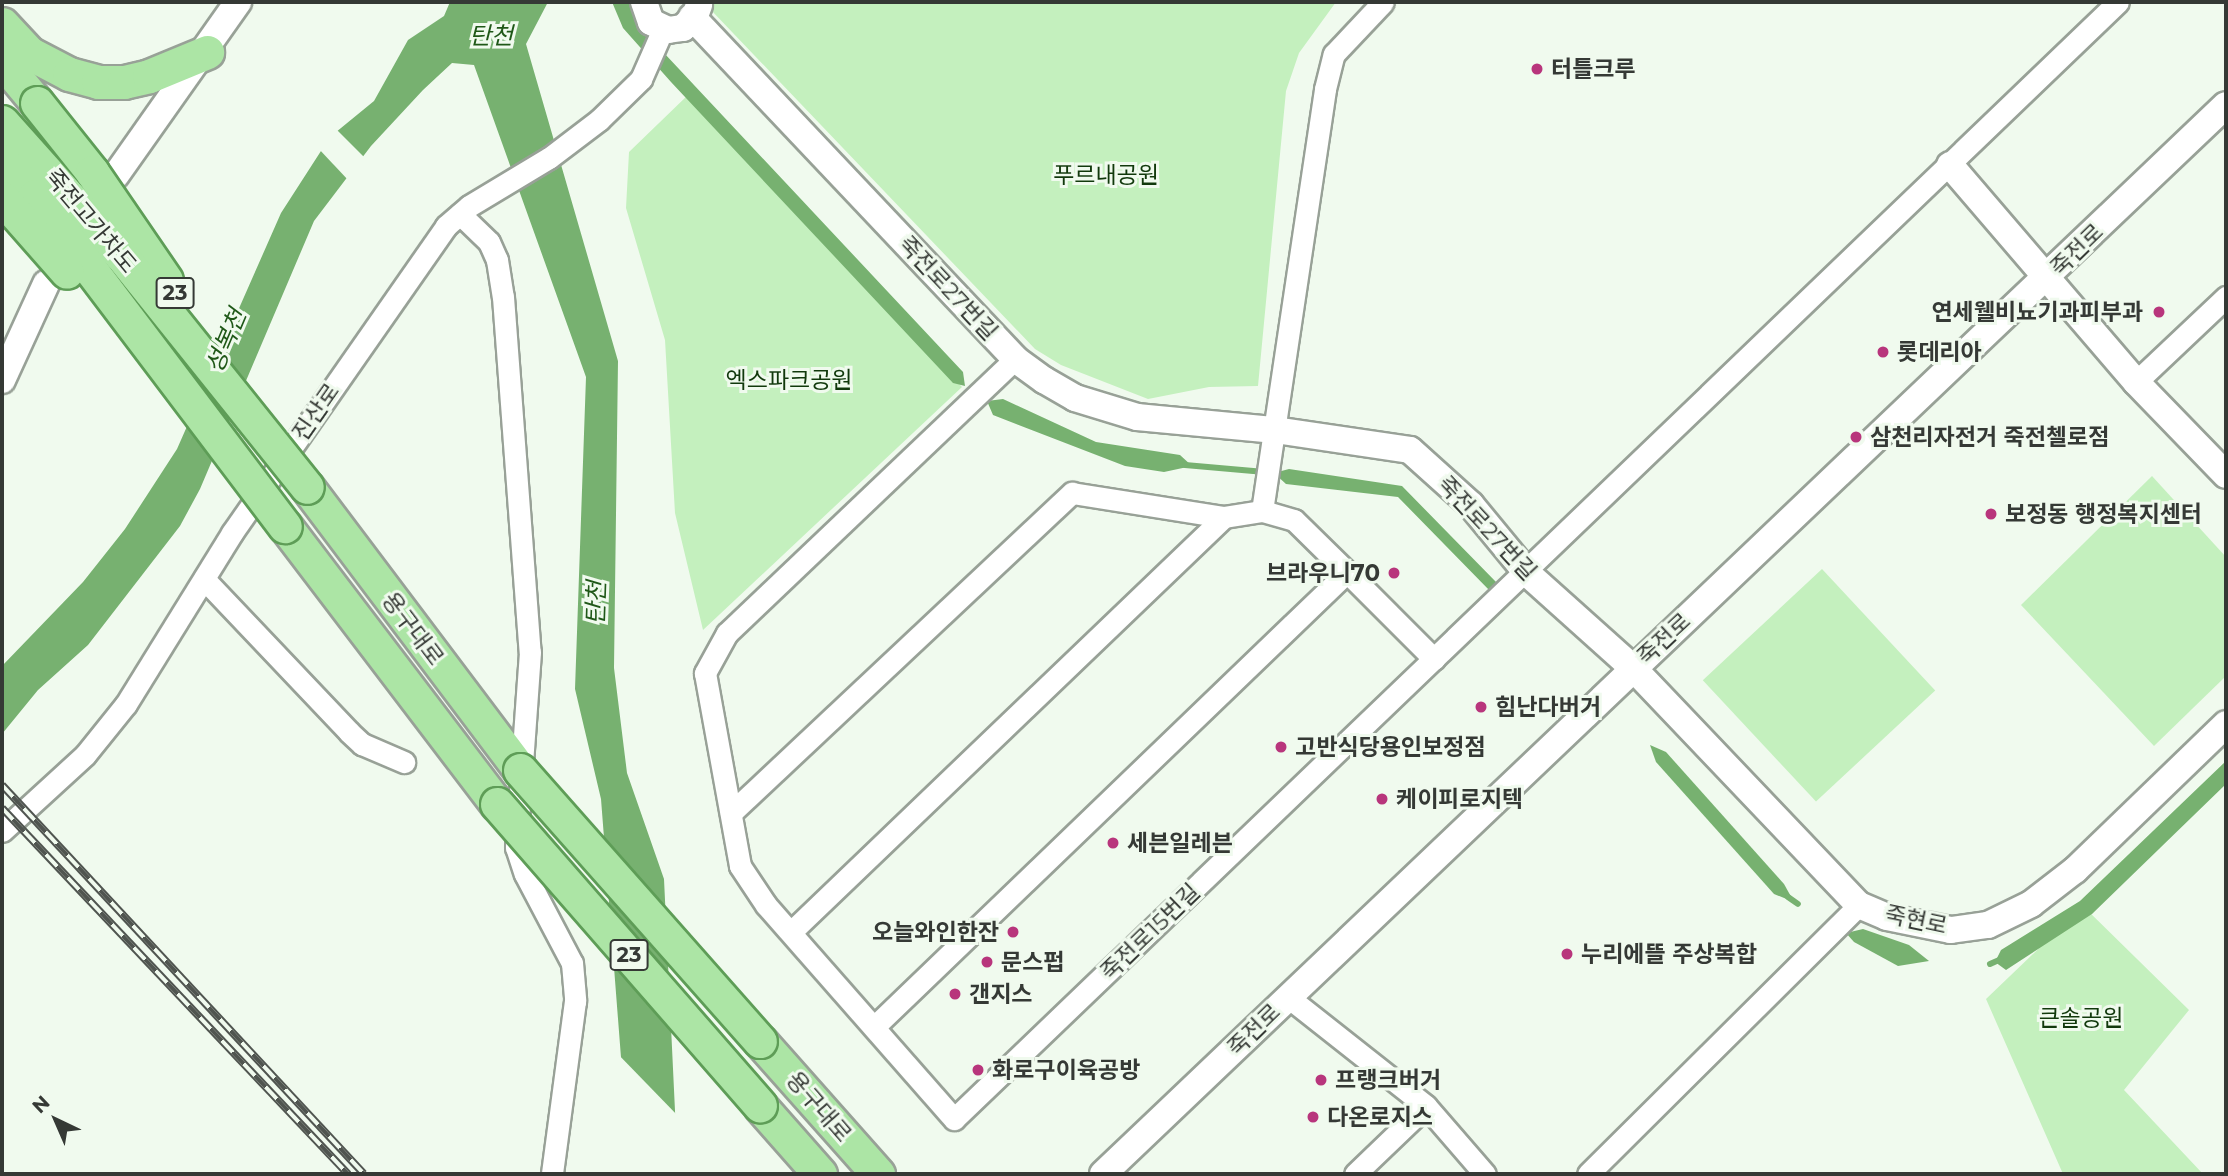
<!DOCTYPE html>
<html>
<head>
<meta charset="utf-8">
<style>
  body { margin:0 }
  #map { position:relative; width:2228px; height:1176px; overflow:hidden; background:#f0faee; font-family:Montserrat,"Noto Sans KR",sans-serif }
  div>[style] { position:absolute }
  .green>* { inset:0; background:#c4f0be; transform-origin:0 0 }
  .water>* { inset:0; background:#77b170 }
  .pier>* { inset:0; background:#f0faee }
  .stream>* { height:6px; margin:-3px; padding:0 3px; transform-origin:3px; border-radius:3px; background:#77b170 }
  .roads { filter:drop-shadow(2px 0 #98a197) drop-shadow(-2px 0 #98a197) drop-shadow(0 2px #98a197) drop-shadow(0 -2px #98a197) }
  .minor>* { height:21px; margin:-10.5px; padding:0 10.5px; transform-origin:10.5px; border-radius:10.5px; background:#fff }
  .tertiary>* { height:26px; margin:-13px; padding:0 13px; transform-origin:13px; border-radius:13px; background:#fff }
  .primary>* { height:33px; margin:-16.5px; padding:0 16.5px; transform-origin:16.5px; border-radius:16.5px; background:#ace5a5 }
  .rail>* { height:8px; margin-top:-4px; transform-origin:0; background:repeating-linear-gradient(90deg,#f0faee 0 16px,#505550 0 32px); box-sizing:border-box; border-block:2px solid #505550 }
  .bridges { filter:drop-shadow(2px 0 #5e9d57) drop-shadow(-2px 0 #5e9d57) drop-shadow(0 2px #5e9d57) drop-shadow(0 -2px #5e9d57) }
  .primary-bridge>* { height:33px; margin:-16.5px; padding:0 16.5px; transform-origin:16.5px; border-radius:16.5px; background:#ace5a5 }
  .dots>* { width:19px; height:19px; translate:-50% -50%; box-sizing:border-box; border:4px solid #f0faee; border-radius:50% }
  span { translate:-50% -50%; white-space:nowrap; text-align:center; line-height:1.15; -webkit-text-stroke:6px #f0faee; paint-order:stroke }
  .shield-label span { padding:2px 5px; background:#f0faee; border:2px solid; border-radius:5px; -webkit-text-stroke-width:0 }
  .shield-label { font-size:21px; color:#353935; font-weight:700 }
  .poi-label { font-size:23px; color:#353935; font-weight:700 }
  .left { translate:0 -50%; text-align:left }
  .right { translate:-100% -50%; text-align:right }
  .park-label { font-size:23px; color:#11390c }
  .street-label { font-size:23px; color:#353935 }
  .water-label { font-size:24px; color:#1f5818; font-style:italic }
  .frame { position:absolute; inset:0; border:4px solid #353935; pointer-events:none }
  .north { position:absolute; left:21px; top:1085px; width:70px; height:70px; -webkit-text-stroke:5px #f0faee; paint-order:stroke; rotate:316deg; font-size:19px; font-weight:700; line-height:28px; text-align:center; color:#353935 }
  .north::after { content:''; display:block; margin:auto; width:24px; height:32px; background:#353935; clip-path:polygon(50% 0,100% 100%,50% 72%,0 100%) }
</style>
</head>
<body>
<div id="map">
  <div class="green">
    <i style="clip-path:polygon(712px 2px,1336px 2px,1299px 53px,1286px 91px,1258px 386px,1209px 387px,1148px 399px,1061px 365px,1035px 349px,711px 10px)"></i>
    <i style="clip-path:polygon(689px 94px,962px 387px,703px 630px,675px 513px,665px 340px,626px 208px,629px 152px)"></i>
    <i style="clip-path:polygon(2152px 476px,2226px 557px,2226px 676px,2154px 746px,2021px 605px)"></i>
    <i style="left:1822px;top:569px;width:166px;height:163px;rotate:47deg"></i>
    <i style="clip-path:polygon(2083px 906px,2189px 1010px,2124px 1090px,2203px 1174px,2063px 1174px,1986px 999px)"></i>
  </div>
  <div class="water">
    <i style="clip-path:polygon(450px 2px,548px 2px,526px 44px,618px 361px,614px 668px,627px 773px,664px 879px,678px 1174px,630px 1174px,601px 799px,575px 689px,586px 377px,474px 65px,452px 63px,423px 90px,371px 146px,314px 221px,200px 489px,180px 526px,88px 645px,38px 690px,2px 734px,2px 666px,83px 582px,125px 529px,177px 449px,281px 213px,330px 137px,374px 101px,408px 40px,444px 16px)"></i>
    <i style="clip-path:polygon(612px 2px,632px 2px,635px 22px,963px 372px,965px 386px,953px 383px,671px 82px,623px 28px)"></i>
    <i style="clip-path:polygon(1003px 399px,1096px 442px,1180px 455px,1192px 466px,1164px 472px,1125px 466px,993px 415px,987px 401px)"></i>
    <i style="clip-path:polygon(1289px 469px,1402px 486px,1497px 583px,1499px 593px,1490px 591px,1398px 497px,1286px 484px,1274px 473px)"></i>
    <i style="clip-path:polygon(1650px 745px,1666px 752px,1784px 884px,1794px 902px,1774px 894px,1656px 762px)"></i>
    <i style="clip-path:polygon(2226px 761px,2226px 784px,2092px 914px,2006px 970px,1995px 962px,2001px 950px,2080px 901px)"></i>
    <i style="clip-path:polygon(1863px 929px,1909px 945px,1929px 961px,1898px 966px,1854px 942px,1846px 933px)"></i>
  </div>
  <div class="pier">
    <i style="clip-path:polygon(335px 128px,366px 159px,349px 181px,318px 148px)"></i>
    <i style="clip-path:polygon(614px 1050px,680px 1118px,682px 1174px,626px 1174px)"></i>
  </div>
  <div class="stream">
    <i style="left:1185px;top:465px;width:80px;rotate:5deg"></i>
    <i style="left:1788px;top:897px;width:12px;rotate:35deg"></i>
    <i style="left:1990px;top:964px;width:12px;rotate:-24deg"></i>
  </div>
  <div class="roads">
    <div class="minor">
      <i style="left:460px;top:214px;width:40px;rotate:44deg"></i>
      <i style="left:489px;top:242px;width:20px;rotate:66deg"></i>
      <i style="left:497px;top:260px;width:37px;rotate:81deg"></i>
      <i style="left:503px;top:297px;width:356px;rotate:85.7deg"></i>
      <i style="left:530px;top:652px;width:196px;rotate:94.1deg"></i>
      <i style="left:516px;top:847px;width:28px;rotate:72deg"></i>
      <i style="left:525px;top:874px;width:101px;rotate:62.2deg"></i>
      <i style="left:572px;top:963px;width:38px;rotate:85deg"></i>
      <i style="left:575px;top:1001px;width:175px;rotate:97.6deg"></i>
      <i style="left:1015px;top:359px;width:398px;rotate:136.4deg"></i>
      <i style="left:727px;top:633px;width:46px;rotate:118.8deg"></i>
      <i style="left:705px;top:673px;width:196px;rotate:79.7deg"></i>
      <i style="left:740px;top:866px;width:47px;rotate:56.3deg"></i>
      <i style="left:766px;top:905px;width:285px;rotate:48.7deg"></i>
      <i style="left:954px;top:1119px;width:1613px;rotate:-43.82deg"></i>
      <i style="left:2136px;top:382px;width:124px;rotate:-43.4deg"></i>
      <i style="left:1347px;top:572px;width:123px;rotate:45deg"></i>
      <i style="left:204px;top:579px;width:211px;rotate:46.5deg"></i>
      <i style="left:349px;top:732px;width:18px;rotate:43deg"></i>
      <i style="left:362px;top:744px;width:46px;rotate:23.2deg"></i>
      <i style="left:731px;top:813px;width:468px;rotate:-43.2deg"></i>
      <i style="left:1072px;top:493px;width:154px;rotate:9deg"></i>
      <i style="left:2px;top:831px;width:113px;rotate:-42.5deg"></i>
      <i style="left:85px;top:755px;width:65px;rotate:-51.2deg"></i>
      <i style="left:126px;top:704px;width:201px;rotate:-58.2deg"></i>
      <i style="left:232px;top:533px;width:374px;rotate:-55.1deg"></i>
      <i style="left:446px;top:226px;width:30px;rotate:-41deg"></i>
      <i style="left:469px;top:206px;width:93px;rotate:-31deg"></i>
      <i style="left:549px;top:158px;width:63px;rotate:-37.2deg"></i>
      <i style="left:599px;top:120px;width:59px;rotate:-44.3deg"></i>
      <i style="left:641px;top:79px;width:55px;rotate:-66.3deg"></i>
      <i style="left:792px;top:931px;width:598px;rotate:-43.78deg"></i>
      <i style="left:1224px;top:517px;width:38px;rotate:-9deg"></i>
      <i style="left:1262px;top:511px;width:427px;rotate:-81.5deg"></i>
      <i style="left:1325px;top:89px;width:36px;rotate:-76deg"></i>
      <i style="left:1334px;top:54px;width:71px;rotate:-46.7deg"></i>
      <i style="left:1288px;top:997px;width:176px;rotate:38.3deg"></i>
      <i style="left:1426px;top:1106px;width:90px;rotate:49.1deg"></i>
      <i style="left:874px;top:1027px;width:656px;rotate:-43.89deg"></i>
      <i style="left:1347px;top:572px;width:74px;rotate:-135.5deg"></i>
      <i style="left:1294px;top:520px;width:33px;rotate:-164deg"></i>
      <i style="left:1355px;top:1174px;width:98px;rotate:-43.8deg"></i>
      <i style="left:1588px;top:1174px;width:382px;rotate:-44.8deg"></i>
    </div>
    <div class="tertiary">
      <i style="left:644px;top:2px;width:21px;rotate:71deg"></i>
      <i style="left:651px;top:22px;width:19px;rotate:25deg"></i>
      <i style="left:668px;top:30px;width:15px;rotate:-8deg"></i>
      <i style="left:683px;top:28px;width:17px;rotate:-45deg"></i>
      <i style="left:695px;top:16px;width:12px;rotate:-70deg"></i>
      <i style="left:692px;top:17px;width:470px;rotate:46.6deg"></i>
      <i style="left:1015px;top:359px;width:36px;rotate:36deg"></i>
      <i style="left:1044px;top:380px;width:36px;rotate:30deg"></i>
      <i style="left:1075px;top:398px;width:65px;rotate:17deg"></i>
      <i style="left:1137px;top:417px;width:139px;rotate:5.4deg"></i>
      <i style="left:1275px;top:430px;width:136px;rotate:8.4deg"></i>
      <i style="left:1410px;top:450px;width:82px;rotate:42deg"></i>
      <i style="left:1471px;top:505px;width:88px;rotate:50.5deg"></i>
      <i style="left:1527px;top:573px;width:142px;rotate:41.9deg"></i>
      <i style="left:1633px;top:668px;width:327px;rotate:46.4deg"></i>
      <i style="left:1859px;top:905px;width:30px;rotate:23deg"></i>
      <i style="left:1887px;top:917px;width:65px;rotate:11.5deg"></i>
      <i style="left:1951px;top:930px;width:37px;rotate:-8deg"></i>
      <i style="left:1988px;top:925px;width:48px;rotate:-26deg"></i>
      <i style="left:2031px;top:904px;width:56px;rotate:-37.7deg"></i>
      <i style="left:2075px;top:870px;width:210px;rotate:-44deg"></i>
      <i style="left:1950px;top:165px;width:286px;rotate:49.4deg"></i>
      <i style="left:2136px;top:382px;width:129px;rotate:45.9deg"></i>
      <i style="left:116px;top:175px;width:212px;rotate:-54.8deg"></i>
      <i style="left:2px;top:380px;width:106px;rotate:-65.4deg"></i>
      <i style="left:1103px;top:1174px;width:1550px;rotate:-43.59deg"></i>
    </div>
    <div class="primary">
      <i style="left:2px;top:24px;width:40px;rotate:47deg"></i>
      <i style="left:29px;top:53px;width:45px;rotate:27.7deg"></i>
      <i style="left:69px;top:74px;width:30px;rotate:15deg"></i>
      <i style="left:98px;top:82px;width:26px"></i>
      <i style="left:124px;top:82px;width:26px;rotate:-13deg"></i>
      <i style="left:149px;top:76px;width:63px;rotate:-22.5deg"></i>
      <i style="left:2px;top:61px;width:55px;rotate:50.2deg"></i>
      <i style="left:307px;top:487px;width:354px;rotate:53deg"></i>
      <i style="left:285px;top:526px;width:350px;rotate:52.7deg"></i>
      <i style="left:760px;top:1041px;width:178px;rotate:48.4deg"></i>
      <i style="left:760px;top:1106px;width:91px;rotate:48.6deg"></i>
    </div>
  </div>
  <div class="rail">
    <i style="left:2px;top:785px;width:531px;rotate:47.06deg"></i>
    <i style="left:2px;top:808px;width:504px;rotate:46.61deg"></i>
  </div>
  <div class="bridges">
    <div class="primary-bridge">
      <i style="left:37px;top:103px;width:88px;rotate:51.4deg"></i>
      <i style="left:92px;top:172px;width:131px;rotate:55.6deg"></i>
      <i style="left:2px;top:122px;width:178px;rotate:48.2deg"></i>
      <i style="left:121px;top:255px;width:297px;rotate:51.3deg"></i>
      <i style="left:2px;top:161px;width:48px;rotate:46.7deg"></i>
      <i style="left:35px;top:196px;width:414px;rotate:52.9deg"></i>
      <i style="left:2px;top:198px;width:98px;rotate:48.7deg"></i>
      <i style="left:520px;top:770px;width:362px;rotate:48.5deg"></i>
      <i style="left:497px;top:804px;width:400px;rotate:48.9deg"></i>
    </div>
  </div>
  <div class="dots">
    <i style="left:1537px;top:69px;background:#b8357c"></i>
    <i style="left:2159px;top:312px;background:#b8357c"></i>
    <i style="left:1883px;top:352px;background:#b8357c"></i>
    <i style="left:1856px;top:437px;background:#b8357c"></i>
    <i style="left:1991px;top:514px;background:#b8357c"></i>
    <i style="left:1394px;top:573px;background:#b8357c"></i>
    <i style="left:1481px;top:707px;background:#b8357c"></i>
    <i style="left:1281px;top:747px;background:#b8357c"></i>
    <i style="left:1382px;top:799px;background:#b8357c"></i>
    <i style="left:1113px;top:843px;background:#b8357c"></i>
    <i style="left:1013px;top:932px;background:#b8357c"></i>
    <i style="left:1567px;top:954px;background:#b8357c"></i>
    <i style="left:987px;top:962px;background:#b8357c"></i>
    <i style="left:955px;top:994px;background:#b8357c"></i>
    <i style="left:978px;top:1070px;background:#b8357c"></i>
    <i style="left:1321px;top:1080px;background:#b8357c"></i>
    <i style="left:1313px;top:1117px;background:#b8357c"></i>
  </div>
  <div class="shield-label">
    <span style="left:175px;top:293px">23</span>
    <span style="left:629px;top:955px">23</span>
  </div>
  <div class="poi-label">
    <span class="left" style="left:1551px;top:69px">터틀크루</span>
    <span class="right" style="left:2143px;top:312px">연세웰비뇨기과피부과</span>
    <span class="left" style="left:1897px;top:352px">롯데리아</span>
    <span class="left" style="left:1870px;top:437px">삼천리자전거 죽전첼로점</span>
    <span class="left" style="left:2005px;top:514px">보정동 행정복지센터</span>
    <span class="right" style="left:1380px;top:573px">브라우니70</span>
    <span class="left" style="left:1495px;top:707px">힘난다버거</span>
    <span class="left" style="left:1295px;top:747px">고반식당용인보정점</span>
    <span class="left" style="left:1396px;top:799px">케이피로지텍</span>
    <span class="left" style="left:1127px;top:843px">세븐일레븐</span>
    <span class="right" style="left:999px;top:932px">오늘와인한잔</span>
    <span class="left" style="left:1581px;top:954px">누리에뜰 주상복합</span>
    <span class="left" style="left:1001px;top:962px">문스펍</span>
    <span class="left" style="left:969px;top:994px">갠지스</span>
    <span class="left" style="left:992px;top:1070px">화로구이육공방</span>
    <span class="left" style="left:1335px;top:1080px">프랭크버거</span>
    <span class="left" style="left:1327px;top:1117px">다온로지스</span>
  </div>
  <div class="park-label">
    <span style="left:1106px;top:175px">푸르내공원</span>
    <span style="left:789px;top:380px">엑스파크공원</span>
    <span style="left:2081px;top:1018px">큰솔공원</span>
  </div>
  <div class="street-label">
    <span style="left:91px;top:221px;rotate:50deg">죽전고가차도</span>
    <span style="left:2077px;top:250px;rotate:-44deg">죽전로</span>
    <span style="left:948px;top:288px;rotate:47deg">죽전로27번길</span>
    <span style="left:316px;top:412px;rotate:-55deg">진산로</span>
    <span style="left:1487px;top:528px;rotate:47deg">죽전로27번길</span>
    <span style="left:413px;top:629px;rotate:53deg">용구대로</span>
    <span style="left:1664px;top:639px;rotate:-43deg">죽전로</span>
    <span style="left:1916px;top:920px;rotate:12deg">죽현로</span>
    <span style="left:1150px;top:932px;rotate:-44deg">죽전로15번길</span>
    <span style="left:1254px;top:1030px;rotate:-44deg">죽전로</span>
    <span style="left:819px;top:1107px;rotate:49deg">용구대로</span>
  </div>
  <div class="water-label">
    <span style="left:491px;top:36px">탄천</span>
    <span style="left:226px;top:341px;rotate:-67deg">성복천</span>
    <span style="left:596px;top:603px;rotate:-88deg">탄천</span>
  </div>
  <div class="frame"></div>
  <div class="north">N</div>
</div>
</body>
</html>
